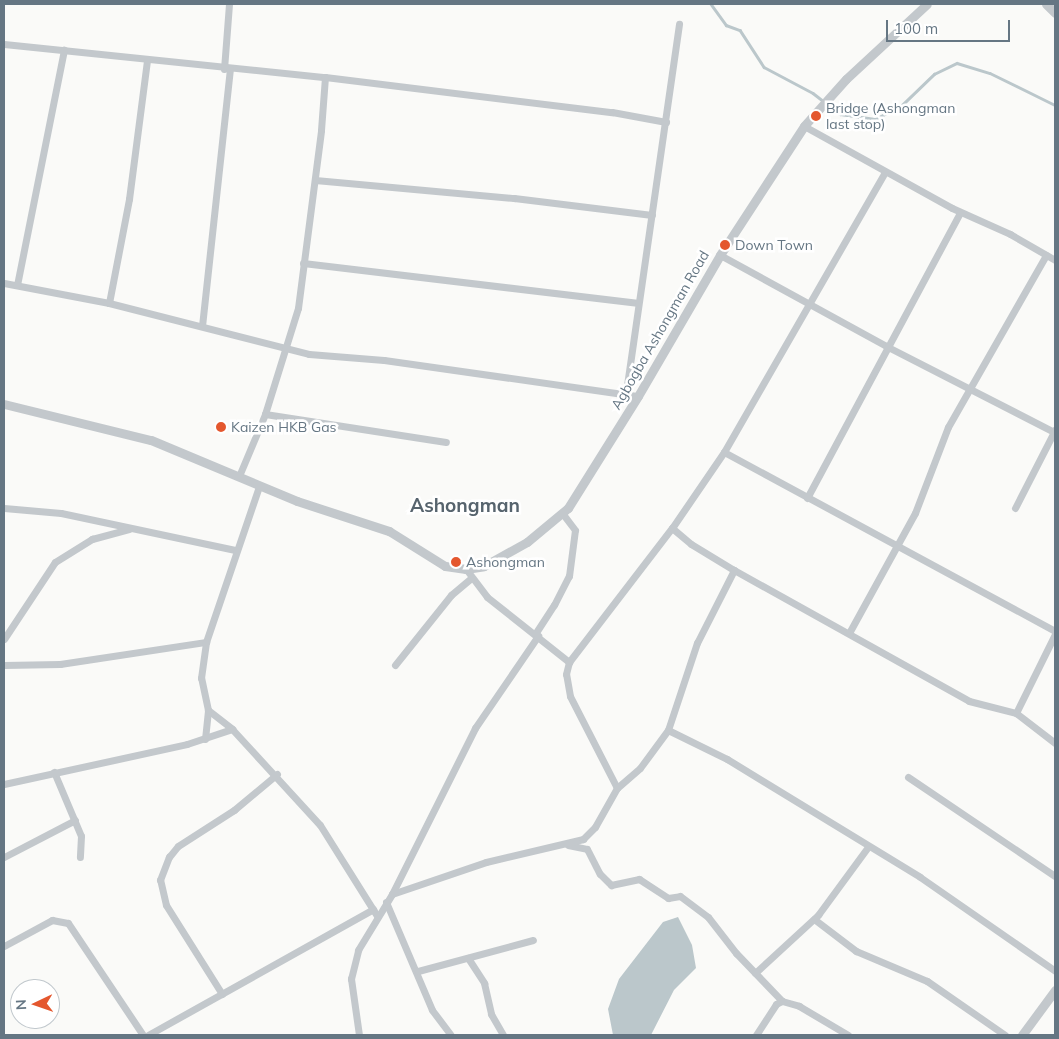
<!DOCTYPE html>
<html>
<head>
<meta charset="utf-8">
<style>
  body { margin:0 }
  #map { position:relative; width:1059px; height:1039px; overflow:hidden; background:#fafaf8; font-family:Mulish,sans-serif }
  div>[style] { position:absolute }
  .water>* { inset:0; background:#bbc7cb }
  .stream>* { height:2.5px; margin:-1.25px; padding:0 1.25px; transform-origin:1.25px; border-radius:1.25px; background:#bbc7cb }
  .minor>* { height:7px; margin:-3.5px; padding:0 3.5px; transform-origin:3.5px; border-radius:3.5px; background:#c3c8cc }
  .tertiary>* { height:9px; margin:-4.5px; padding:0 4.5px; transform-origin:4.5px; border-radius:4.5px; background:#c3c8cc }
  .dots>* { width:14px; height:14px; translate:-50% -50%; box-sizing:border-box; border:2px solid #fff; border-radius:50% }
  span { translate:-50% -50%; white-space:nowrap; text-align:center; line-height:1.15; -webkit-text-stroke:5px #fff; paint-order:stroke }
  .poi-label { font-size:14px; color:#657683 }
  .left { translate:0 -50%; text-align:left }
  .street-label { font-size:14px; color:#657683 }
  .district-label { font-size:19px; color:#57646e; font-weight:700 }
  .frame { position:absolute; inset:0; border:5px solid #657683; pointer-events:none }
  .north { position:absolute; left:10px; top:979px; width:50px; height:50px; box-sizing:border-box; background:#fff; border:1px solid #c1c8cd; border-radius:50%; rotate:267deg; font-size:14px; font-weight:700; line-height:20px; text-align:center; color:#657683 }
  .north::after { content:''; display:block; margin:auto; width:18px; height:22px; background:#e4572e; clip-path:polygon(50% 0,100% 100%,50% 72%,0 100%) }
  .scale { position:absolute; left:886px; top:20px; width:124px; height:22px; box-sizing:border-box; border:2px solid #657683; border-top:0; padding-left:6px; font-size:15px; line-height:18px; white-space:nowrap; color:#657683; -webkit-text-stroke:4px #fff; paint-order:stroke }
</style>
</head>
<body>
<div id="map">
  <div class="water">
    <i style="clip-path:polygon(678px 917px,692px 945px,696px 968px,674px 990px,651px 1035px,613px 1035px,608px 1009px,619px 979px,663px 922px)"></i>
  </div>
  <div class="stream">
    <i style="left:711px;top:4px;width:26px;rotate:54deg"></i>
    <i style="left:726px;top:25px;width:15px;rotate:20deg"></i>
    <i style="left:740px;top:30px;width:44px;rotate:57deg"></i>
    <i style="left:764px;top:67px;width:55px;rotate:28deg"></i>
    <i style="left:813px;top:93px;width:34px;rotate:38deg"></i>
    <i style="left:840px;top:114px;width:35px;rotate:8deg"></i>
    <i style="left:875px;top:119px;width:29px;rotate:-27deg"></i>
    <i style="left:901px;top:106px;width:46px;rotate:-44.1deg"></i>
    <i style="left:934px;top:74px;width:25px;rotate:-26deg"></i>
    <i style="left:957px;top:63px;width:34px;rotate:17deg"></i>
    <i style="left:990px;top:73px;width:72px;rotate:26.2deg"></i>
  </div>
  <div class="minor">
    <i style="left:4px;top:44px;width:323px;rotate:5.9deg"></i>
    <i style="left:325px;top:77px;width:289px;rotate:7deg"></i>
    <i style="left:612px;top:112px;width:55px;rotate:10.5deg"></i>
    <i style="left:224px;top:69px;width:65px;rotate:-85.6deg"></i>
    <i style="left:804px;top:126px;width:169px;rotate:29deg"></i>
    <i style="left:952px;top:208px;width:64px;rotate:24.1deg"></i>
    <i style="left:1010px;top:234px;width:52px;rotate:30deg"></i>
    <i style="left:315px;top:180px;width:200px;rotate:5.2deg"></i>
    <i style="left:514px;top:198px;width:139px;rotate:7deg"></i>
    <i style="left:720px;top:255px;width:189px;rotate:28.7deg"></i>
    <i style="left:886px;top:346px;width:189px;rotate:27.1deg"></i>
    <i style="left:303px;top:263px;width:336px;rotate:6.8deg"></i>
    <i style="left:4px;top:283px;width:107px;rotate:10.8deg"></i>
    <i style="left:109px;top:303px;width:206px;rotate:14.3deg"></i>
    <i style="left:309px;top:354px;width:75px;rotate:4.6deg"></i>
    <i style="left:384px;top:360px;width:257px;rotate:8.1deg"></i>
    <i style="left:17px;top:285px;width:240px;rotate:-78.7deg"></i>
    <i style="left:109px;top:303px;width:106px;rotate:-79.1deg"></i>
    <i style="left:129px;top:199px;width:139px;rotate:-82.6deg"></i>
    <i style="left:202px;top:326px;width:258px;rotate:-83.8deg"></i>
    <i style="left:626px;top:392px;width:372px;rotate:-81.8deg"></i>
    <i style="left:265px;top:414px;width:183px;rotate:8.8deg"></i>
    <i style="left:724px;top:452px;width:376px;rotate:28.4deg"></i>
    <i style="left:239px;top:476px;width:67px;rotate:-67.2deg"></i>
    <i style="left:265px;top:414px;width:111px;rotate:-72.7deg"></i>
    <i style="left:298px;top:308px;width:179px;rotate:-82.6deg"></i>
    <i style="left:321px;top:130px;width:53px;rotate:-85.7deg"></i>
    <i style="left:807px;top:498px;width:323px;rotate:-61.8deg"></i>
    <i style="left:4px;top:508px;width:57px;rotate:5deg"></i>
    <i style="left:61px;top:513px;width:178px;rotate:12deg"></i>
    <i style="left:1015px;top:508px;width:88px;rotate:-62.9deg"></i>
    <i style="left:672px;top:528px;width:25px;rotate:40deg"></i>
    <i style="left:691px;top:544px;width:50px;rotate:31.2deg"></i>
    <i style="left:734px;top:570px;width:269px;rotate:29.1deg"></i>
    <i style="left:969px;top:701px;width:49px;rotate:14.3deg"></i>
    <i style="left:1016px;top:713px;width:49px;rotate:37.6deg"></i>
    <i style="left:466px;top:569px;width:35px;rotate:53deg"></i>
    <i style="left:487px;top:597px;width:105px;rotate:38.4deg"></i>
    <i style="left:849px;top:633px;width:137px;rotate:-61.2deg"></i>
    <i style="left:915px;top:513px;width:92px;rotate:-69deg"></i>
    <i style="left:948px;top:427px;width:198px;rotate:-60.3deg"></i>
    <i style="left:535px;top:634px;width:35px;rotate:-57deg"></i>
    <i style="left:554px;top:605px;width:33px;rotate:-63deg"></i>
    <i style="left:569px;top:576px;width:46px;rotate:-82.6deg"></i>
    <i style="left:575px;top:530px;width:20px;rotate:-127deg"></i>
    <i style="left:4px;top:639px;width:92px;rotate:-56.5deg"></i>
    <i style="left:55px;top:562px;width:44px;rotate:-31.9deg"></i>
    <i style="left:92px;top:539px;width:38px;rotate:-15deg"></i>
    <i style="left:4px;top:665px;width:56px;rotate:-1deg"></i>
    <i style="left:60px;top:664px;width:148px;rotate:-8.6deg"></i>
    <i style="left:395px;top:665px;width:90px;rotate:-51.3deg"></i>
    <i style="left:451px;top:595px;width:26px;rotate:-40deg"></i>
    <i style="left:208px;top:710px;width:31px;rotate:38deg"></i>
    <i style="left:1016px;top:713px;width:88px;rotate:-63.7deg"></i>
    <i style="left:668px;top:730px;width:66px;rotate:26.2deg"></i>
    <i style="left:727px;top:759px;width:226px;rotate:31.4deg"></i>
    <i style="left:920px;top:877px;width:165px;rotate:34.8deg"></i>
    <i style="left:205px;top:739px;width:29px;rotate:-84deg"></i>
    <i style="left:208px;top:710px;width:33px;rotate:-102deg"></i>
    <i style="left:201px;top:678px;width:36px;rotate:-82deg"></i>
    <i style="left:206px;top:642px;width:165px;rotate:-71.2deg"></i>
    <i style="left:54px;top:772px;width:69px;rotate:67.1deg"></i>
    <i style="left:81px;top:836px;width:21px;rotate:93deg"></i>
    <i style="left:908px;top:777px;width:177px;rotate:34deg"></i>
    <i style="left:4px;top:784px;width:187px;rotate:-12.3deg"></i>
    <i style="left:187px;top:744px;width:47px;rotate:-18.4deg"></i>
    <i style="left:232px;top:729px;width:130px;rotate:47.5deg"></i>
    <i style="left:320px;top:825px;width:107px;rotate:57.9deg"></i>
    <i style="left:617px;top:788px;width:103px;rotate:-117.1deg"></i>
    <i style="left:570px;top:696px;width:22px;rotate:-100deg"></i>
    <i style="left:566px;top:674px;width:12px;rotate:-76deg"></i>
    <i style="left:569px;top:662px;width:169px;rotate:-52.5deg"></i>
    <i style="left:672px;top:528px;width:92px;rotate:-55.6deg"></i>
    <i style="left:724px;top:452px;width:323px;rotate:-60.1deg"></i>
    <i style="left:568px;top:845px;width:19px;rotate:12deg"></i>
    <i style="left:587px;top:849px;width:28px;rotate:63deg"></i>
    <i style="left:600px;top:874px;width:16px;rotate:45deg"></i>
    <i style="left:611px;top:885px;width:29px;rotate:-12deg"></i>
    <i style="left:639px;top:879px;width:35px;rotate:33deg"></i>
    <i style="left:668px;top:898px;width:12px;rotate:-9deg"></i>
    <i style="left:680px;top:896px;width:35px;rotate:37deg"></i>
    <i style="left:708px;top:917px;width:46px;rotate:52.1deg"></i>
    <i style="left:736px;top:953px;width:66px;rotate:46.2deg"></i>
    <i style="left:4px;top:857px;width:80px;rotate:-27.5deg"></i>
    <i style="left:392px;top:894px;width:99px;rotate:-18.8deg"></i>
    <i style="left:486px;top:862px;width:100px;rotate:-13.3deg"></i>
    <i style="left:583px;top:839px;width:17px;rotate:-45deg"></i>
    <i style="left:595px;top:827px;width:45px;rotate:-60.6deg"></i>
    <i style="left:617px;top:788px;width:30px;rotate:-41deg"></i>
    <i style="left:640px;top:768px;width:47px;rotate:-53.6deg"></i>
    <i style="left:668px;top:730px;width:92px;rotate:-71.6deg"></i>
    <i style="left:697px;top:643px;width:82px;rotate:-63.1deg"></i>
    <i style="left:386px;top:902px;width:117px;rotate:66.9deg"></i>
    <i style="left:432px;top:1010px;width:31px;rotate:53deg"></i>
    <i style="left:814px;top:919px;width:53px;rotate:37.3deg"></i>
    <i style="left:856px;top:951px;width:77px;rotate:22.9deg"></i>
    <i style="left:927px;top:981px;width:95px;rotate:34.7deg"></i>
    <i style="left:4px;top:946px;width:55px;rotate:-28.4deg"></i>
    <i style="left:52px;top:920px;width:16px;rotate:11deg"></i>
    <i style="left:68px;top:923px;width:135px;rotate:56.2deg"></i>
    <i style="left:468px;top:958px;width:30px;rotate:57deg"></i>
    <i style="left:484px;top:983px;width:32px;rotate:77deg"></i>
    <i style="left:491px;top:1014px;width:24px;rotate:60deg"></i>
    <i style="left:418px;top:971px;width:119px;rotate:-15.1deg"></i>
    <i style="left:755px;top:973px;width:86px;rotate:-42.6deg"></i>
    <i style="left:818px;top:915px;width:84px;rotate:-53.7deg"></i>
    <i style="left:222px;top:994px;width:105px;rotate:-122.2deg"></i>
    <i style="left:166px;top:905px;width:26px;rotate:-103deg"></i>
    <i style="left:160px;top:880px;width:25px;rotate:-69deg"></i>
    <i style="left:169px;top:857px;width:14px;rotate:-51deg"></i>
    <i style="left:178px;top:846px;width:67px;rotate:-32.7deg"></i>
    <i style="left:234px;top:810px;width:56px;rotate:-39.9deg"></i>
    <i style="left:148px;top:1035px;width:258px;rotate:-29.2deg"></i>
    <i style="left:359px;top:1035px;width:57px;rotate:-98.1deg"></i>
    <i style="left:351px;top:979px;width:30px;rotate:-76deg"></i>
    <i style="left:358px;top:950px;width:66px;rotate:-58.7deg"></i>
    <i style="left:392px;top:894px;width:186px;rotate:-63.4deg"></i>
    <i style="left:475px;top:728px;width:112px;rotate:-55.6deg"></i>
    <i style="left:756px;top:1035px;width:37px;rotate:-57deg"></i>
    <i style="left:776px;top:1004px;width:7px;rotate:-27deg"></i>
    <i style="left:782px;top:1001px;width:18px;rotate:16deg"></i>
    <i style="left:799px;top:1006px;width:57px;rotate:30.6deg"></i>
  </div>
  <div class="tertiary">
    <i style="left:1046px;top:4px;width:13px;rotate:45deg"></i>
    <i style="left:4px;top:404px;width:151px;rotate:13.8deg"></i>
    <i style="left:151px;top:440px;width:158px;rotate:22.7deg"></i>
    <i style="left:297px;top:501px;width:97px;rotate:18.1deg"></i>
    <i style="left:389px;top:531px;width:66px;rotate:32deg"></i>
    <i style="left:445px;top:566px;width:21px;rotate:8deg"></i>
    <i style="left:466px;top:569px;width:18px;rotate:-9deg"></i>
    <i style="left:484px;top:566px;width:49px;rotate:-29.2deg"></i>
    <i style="left:527px;top:542px;width:53px;rotate:-39.7deg"></i>
    <i style="left:568px;top:508px;width:132px;rotate:-58deg"></i>
    <i style="left:638px;top:396px;width:163px;rotate:-59.8deg"></i>
    <i style="left:720px;top:255px;width:154px;rotate:-56.9deg"></i>
    <i style="left:804px;top:126px;width:63px;rotate:-48.2deg"></i>
    <i style="left:846px;top:79px;width:110px;rotate:-42.8deg"></i>
    <i style="left:1022px;top:1035px;width:56px;rotate:-53.7deg"></i>
  </div>
  <div class="dots">
    <i style="left:816px;top:116px;background:#e4572e"></i>
    <i style="left:725px;top:245px;background:#e4572e"></i>
    <i style="left:221px;top:427px;background:#e4572e"></i>
    <i style="left:456px;top:562px;background:#e4572e"></i>
  </div>
  <div class="poi-label">
    <span class="left" style="left:826px;top:116px">Bridge (Ashongman<br>last stop)</span>
    <span class="left" style="left:735px;top:245px">Down Town</span>
    <span class="left" style="left:231px;top:427px">Kaizen HKB Gas</span>
    <span class="left" style="left:466px;top:562px">Ashongman</span>
  </div>
  <div class="street-label">
    <span style="left:660px;top:330px;rotate:-60deg">Agbogba Ashongman Road</span>
  </div>
  <div class="district-label">
    <span style="left:465px;top:506px">Ashongman</span>
  </div>
  <div class="frame"></div>
  <div class="north">N</div>
  <div class="scale">100 m</div>
</div>
</body>
</html>
